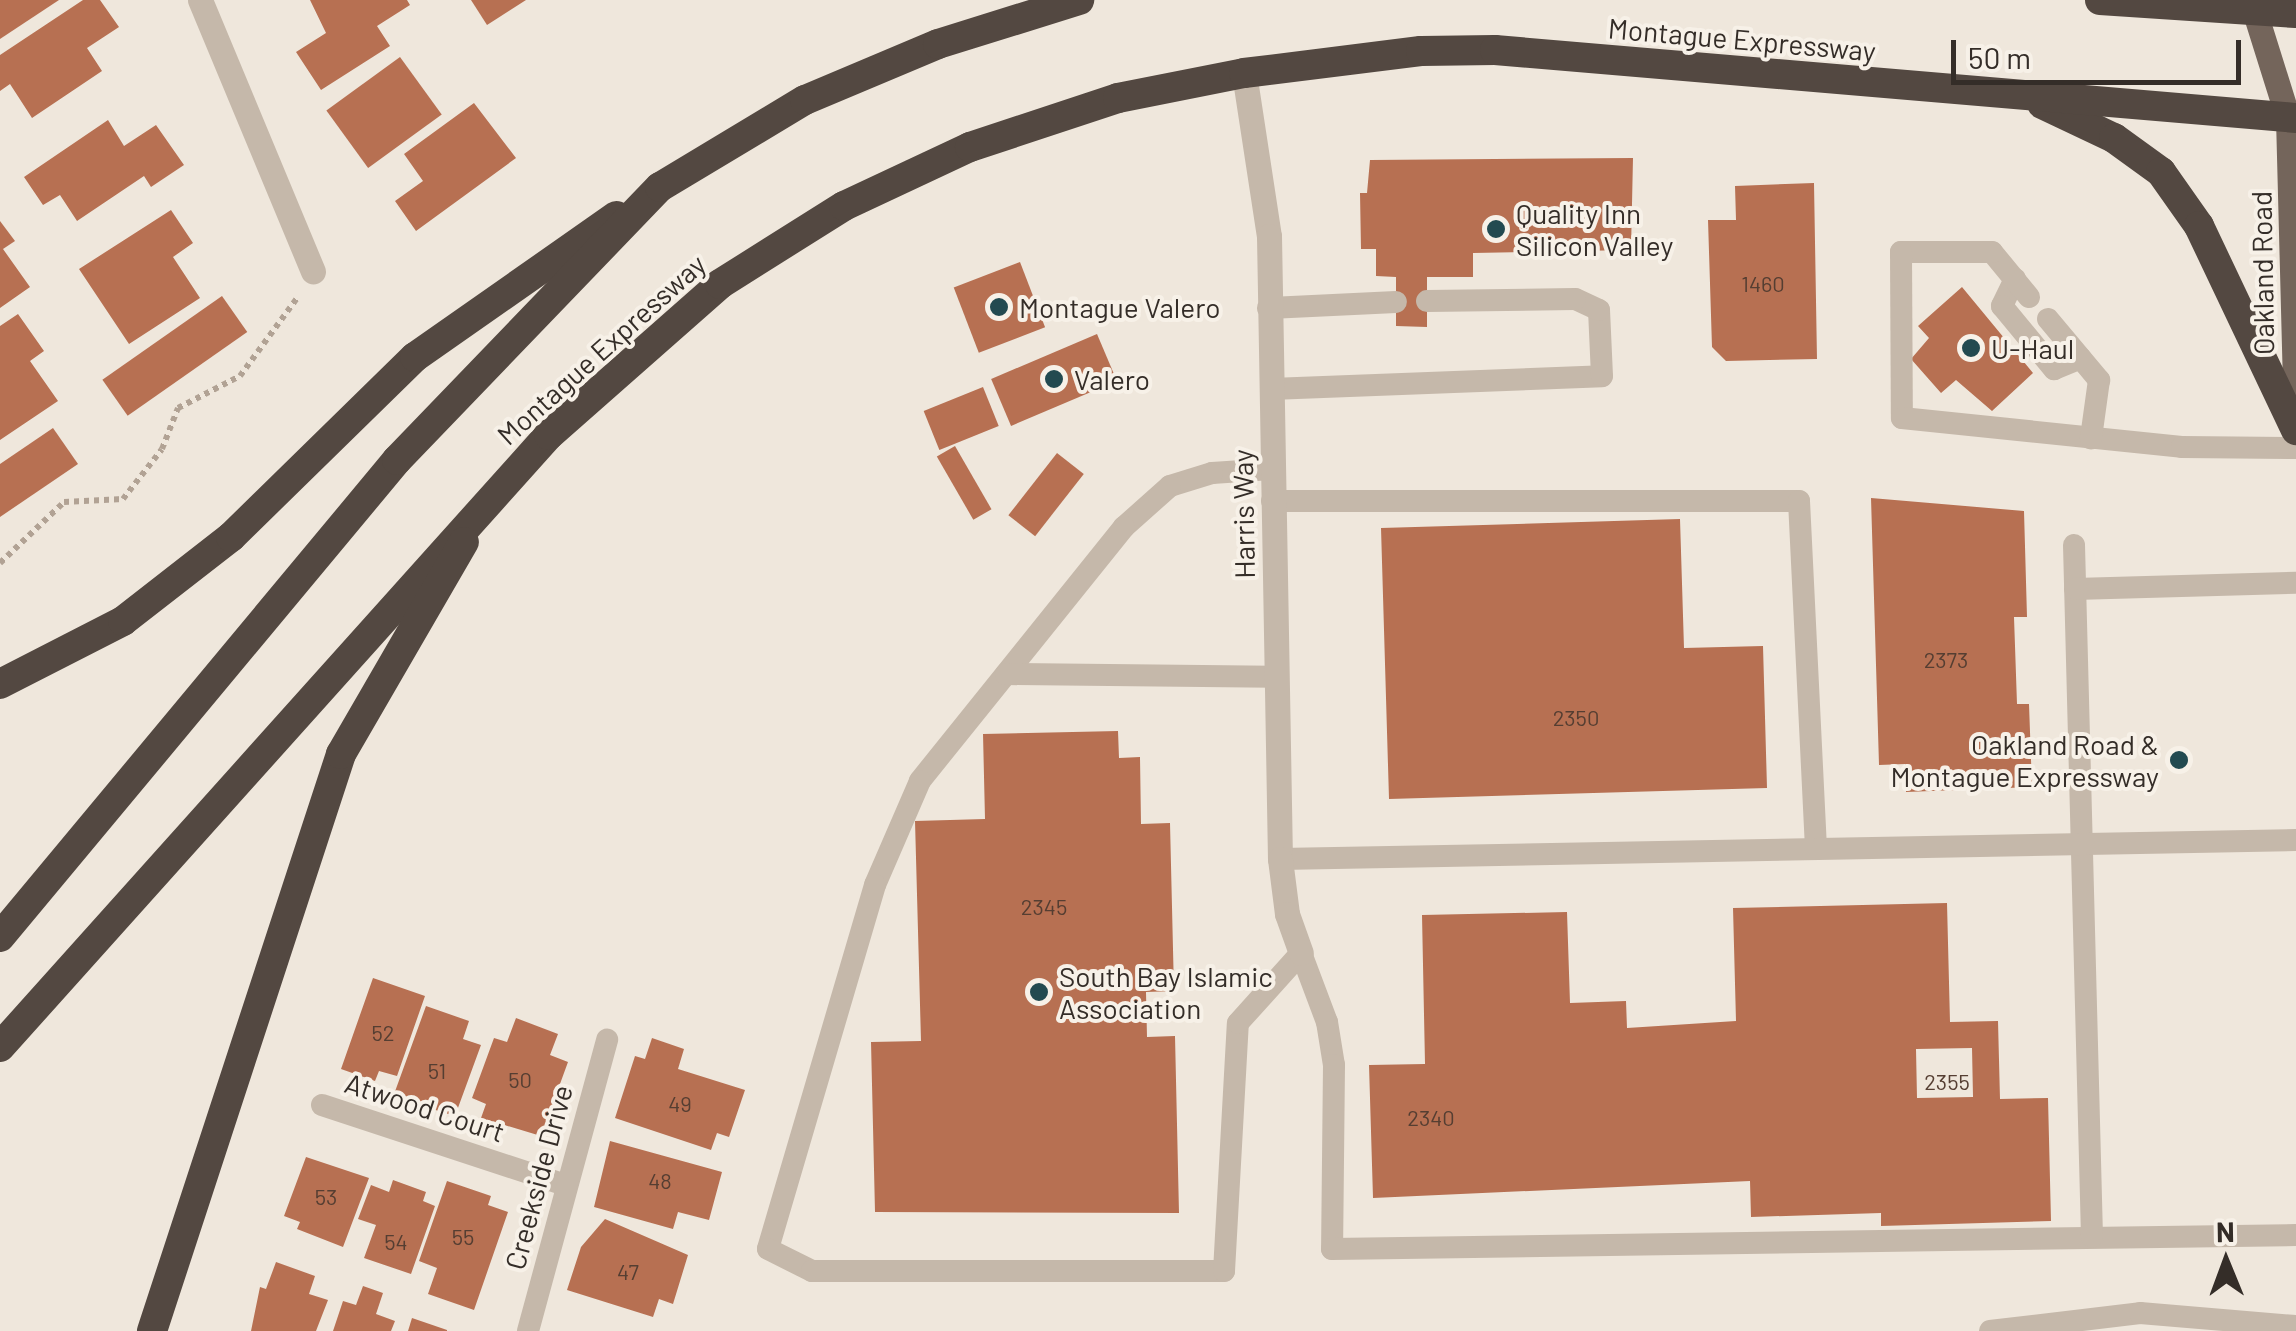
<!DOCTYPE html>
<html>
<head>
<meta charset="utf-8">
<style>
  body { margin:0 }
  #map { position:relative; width:2296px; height:1331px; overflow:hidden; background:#efe7dc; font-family:Barlow,sans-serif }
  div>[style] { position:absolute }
  .building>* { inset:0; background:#b77052; transform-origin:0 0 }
  .path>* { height:6px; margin-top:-3px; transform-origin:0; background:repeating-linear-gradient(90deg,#b1a294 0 5px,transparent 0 10px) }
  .lane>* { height:22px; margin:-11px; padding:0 11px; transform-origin:11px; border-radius:11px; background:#c5b8aa }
  .street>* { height:25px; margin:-12.5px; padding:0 12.5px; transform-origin:12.5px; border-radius:12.5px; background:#c5b8aa }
  .primary>* { height:25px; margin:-12.5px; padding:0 12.5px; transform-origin:12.5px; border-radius:12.5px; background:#74655b }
  .highway>* { height:30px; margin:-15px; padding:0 15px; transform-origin:15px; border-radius:15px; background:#534841 }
  .dots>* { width:28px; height:28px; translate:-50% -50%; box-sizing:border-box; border:5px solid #f7f1e8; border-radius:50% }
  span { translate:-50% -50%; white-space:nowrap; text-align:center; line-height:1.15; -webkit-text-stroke:8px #f7f1e8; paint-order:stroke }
  .number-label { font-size:22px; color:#553e32 }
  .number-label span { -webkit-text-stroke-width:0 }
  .street-label { font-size:28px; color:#342d28 }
  .poi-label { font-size:28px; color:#342d28 }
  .left { translate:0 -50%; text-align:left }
  .right { translate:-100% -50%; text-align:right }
  .north { position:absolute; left:2176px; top:1211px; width:100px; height:100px; -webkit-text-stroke:8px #f7f1e8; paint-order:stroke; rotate:359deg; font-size:28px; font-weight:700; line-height:40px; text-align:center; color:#342d28 }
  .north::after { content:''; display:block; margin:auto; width:35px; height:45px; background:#342d28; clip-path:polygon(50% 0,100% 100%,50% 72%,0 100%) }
  .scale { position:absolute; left:1951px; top:40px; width:290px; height:45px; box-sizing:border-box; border:5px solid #342d28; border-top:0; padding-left:12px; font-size:30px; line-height:35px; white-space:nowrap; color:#342d28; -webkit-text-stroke:8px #f7f1e8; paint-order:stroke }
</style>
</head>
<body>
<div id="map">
  <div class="building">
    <i style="clip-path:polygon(0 0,59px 0,0 39px)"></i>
    <i style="clip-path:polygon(83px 0,100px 0,119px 27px,87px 48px,102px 71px,32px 118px,10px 84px,0 91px,0 55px)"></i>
    <i style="clip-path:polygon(310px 0,407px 0,410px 5px,377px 26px,390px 46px,321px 90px,296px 52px,326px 33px)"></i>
    <i style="clip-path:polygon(471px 0,526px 0,487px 25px)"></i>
    <i style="left:400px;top:57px;width:71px;height:91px;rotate:54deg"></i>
    <i style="clip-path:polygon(474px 103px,516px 158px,416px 231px,395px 201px,423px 181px,404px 154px)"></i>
    <i style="clip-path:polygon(108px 120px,124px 146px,156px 125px,184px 165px,151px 187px,144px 176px,77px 221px,60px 195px,43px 205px,24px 177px)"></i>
    <i style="clip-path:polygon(1633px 158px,1631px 250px,1473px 253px,1473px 277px,1427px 277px,1427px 327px,1396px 326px,1396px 277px,1376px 276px,1376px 249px,1361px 249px,1360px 193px,1367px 193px,1370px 160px)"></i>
    <i style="clip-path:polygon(1814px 183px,1817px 359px,1726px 361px,1712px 347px,1708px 220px,1736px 220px,1735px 186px)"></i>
    <i style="clip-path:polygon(171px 210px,193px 243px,173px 257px,200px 298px,129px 344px,79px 269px)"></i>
    <i style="clip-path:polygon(0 221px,15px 241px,3px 249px,30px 287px,0 308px)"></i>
    <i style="left:1020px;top:262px;width:70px;height:71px;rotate:69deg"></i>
    <i style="clip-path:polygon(1962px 287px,2033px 373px,1992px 411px,1956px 380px,1941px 393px,1911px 359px,1929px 338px,1918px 326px)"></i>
    <i style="left:222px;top:296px;width:44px;height:146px;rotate:55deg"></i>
    <i style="clip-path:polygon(18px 314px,44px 351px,30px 361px,58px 401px,0 440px,0 326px)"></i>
    <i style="left:1097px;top:334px;width:51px;height:115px;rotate:67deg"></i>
    <i style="left:983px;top:387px;width:42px;height:64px;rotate:68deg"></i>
    <i style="clip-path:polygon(53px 428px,78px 464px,0 517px,0 464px)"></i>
    <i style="left:955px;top:446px;width:73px;height:21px;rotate:60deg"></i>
    <i style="left:1057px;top:453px;width:34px;height:79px;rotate:38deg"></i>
    <i style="clip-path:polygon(1871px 498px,2024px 511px,2027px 617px,2014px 617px,2017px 704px,2029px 704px,2032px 787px,1906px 792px,1905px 764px,1879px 765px)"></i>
    <i style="clip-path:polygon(1680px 519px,1684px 648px,1763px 646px,1767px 788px,1389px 799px,1381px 528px)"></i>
    <i style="clip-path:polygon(1118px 731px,1119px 758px,1140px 757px,1141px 824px,1170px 823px,1174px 991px,1146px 992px,1147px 1037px,1175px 1036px,1179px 1213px,875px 1212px,871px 1042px,921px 1041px,915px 821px,985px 819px,983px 734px)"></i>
    <i style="clip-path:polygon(evenodd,1947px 903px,1950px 1022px,1998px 1021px,2000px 1099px,2048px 1098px,2051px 1221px,1881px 1226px,1881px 1213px,1751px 1217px,1750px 1181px,1373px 1198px,1369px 1065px,1425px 1064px,1422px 915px,1567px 912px,1570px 1003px,1626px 1001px,1627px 1028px,1736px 1021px,1733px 908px,1947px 903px,1972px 1048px,1973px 1097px,1917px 1098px,1916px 1049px,1972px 1048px)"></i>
    <i style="clip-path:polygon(373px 978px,425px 996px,397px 1076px,379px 1071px,375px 1081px,341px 1069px)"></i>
    <i style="clip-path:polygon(426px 1006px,469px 1021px,463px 1039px,481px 1045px,455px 1116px,393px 1097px)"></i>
    <i style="clip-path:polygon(516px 1018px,558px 1034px,550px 1055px,568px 1062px,541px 1136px,481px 1118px,486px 1104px,472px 1098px,494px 1038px,507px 1042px)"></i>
    <i style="clip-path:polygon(652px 1038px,684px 1049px,678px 1069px,745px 1090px,729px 1137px,717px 1133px,711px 1150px,615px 1118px,635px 1056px,645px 1059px)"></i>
    <i style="clip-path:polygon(610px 1141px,722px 1172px,709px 1220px,678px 1212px,673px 1229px,594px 1207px)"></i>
    <i style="clip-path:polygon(306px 1157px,369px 1178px,343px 1247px,297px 1229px,300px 1222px,284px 1216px)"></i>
    <i style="clip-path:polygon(393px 1180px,426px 1192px,423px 1201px,435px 1206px,411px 1274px,364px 1258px,376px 1225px,358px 1219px,371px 1185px,389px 1192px)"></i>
    <i style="clip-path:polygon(447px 1181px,491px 1196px,488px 1205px,508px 1212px,474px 1310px,428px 1294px,437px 1268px,419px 1261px)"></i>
    <i style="clip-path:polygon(605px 1219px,688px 1255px,673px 1304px,659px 1299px,653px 1317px,567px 1290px,581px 1247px)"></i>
    <i style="clip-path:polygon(276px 1262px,315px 1276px,309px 1294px,328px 1300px,316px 1331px,251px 1331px,260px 1287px,266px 1289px)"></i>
    <i style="clip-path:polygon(363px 1286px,383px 1293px,376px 1314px,395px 1321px,391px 1331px,333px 1331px,343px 1301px,356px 1305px)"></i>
    <i style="clip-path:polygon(412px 1318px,447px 1330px,447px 1331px,408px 1331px)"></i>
  </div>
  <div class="path">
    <i style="left:0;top:563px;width:88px;rotate:-43.6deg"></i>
    <i style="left:64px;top:502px;width:59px;rotate:-2.9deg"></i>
    <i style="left:123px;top:499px;width:63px;rotate:-52deg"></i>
    <i style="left:162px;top:449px;width:44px;rotate:-68.7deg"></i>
    <i style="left:178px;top:408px;width:70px;rotate:-27.3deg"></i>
    <i style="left:240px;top:376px;width:97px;rotate:-53.8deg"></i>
  </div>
  <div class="lane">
    <i style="left:2015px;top:279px;width:30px;rotate:116deg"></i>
    <i style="left:2002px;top:306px;width:82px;rotate:50.5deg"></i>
    <i style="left:2054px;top:369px;width:29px;rotate:-22deg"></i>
    <i style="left:2029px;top:297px;width:58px;rotate:-129.4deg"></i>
    <i style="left:1992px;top:252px;width:91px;rotate:180deg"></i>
    <i style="left:1901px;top:252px;width:166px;rotate:89.7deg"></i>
    <i style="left:1902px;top:418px;width:281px;rotate:5.9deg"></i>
    <i style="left:2182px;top:447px;width:114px;rotate:0.5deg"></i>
    <i style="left:1268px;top:308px;width:128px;rotate:-2.7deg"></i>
    <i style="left:2048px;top:319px;width:80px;rotate:50.1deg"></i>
    <i style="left:2099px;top:380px;width:59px;rotate:97.9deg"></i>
    <i style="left:1271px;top:389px;width:331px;rotate:-2.2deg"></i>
    <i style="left:1602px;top:376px;width:66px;rotate:-92.6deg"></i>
    <i style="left:1599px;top:310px;width:26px;rotate:-155deg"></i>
    <i style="left:1575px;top:299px;width:148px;rotate:179.2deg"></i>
    <i style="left:1273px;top:469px;width:61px;rotate:176.2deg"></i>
    <i style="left:1212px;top:473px;width:44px;rotate:162.8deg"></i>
    <i style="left:1170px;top:486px;width:62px;rotate:138.3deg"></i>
    <i style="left:1124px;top:527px;width:326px;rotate:128.8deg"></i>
    <i style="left:920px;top:781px;width:113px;rotate:113.4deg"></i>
    <i style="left:875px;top:885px;width:379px;rotate:106.4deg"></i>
    <i style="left:768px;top:1249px;width:49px;rotate:26.6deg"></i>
    <i style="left:812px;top:1271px;width:412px"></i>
    <i style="left:1224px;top:1271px;width:248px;rotate:-86.8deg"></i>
    <i style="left:1238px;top:1023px;width:94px;rotate:-48deg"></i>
    <i style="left:1301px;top:953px;width:74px;rotate:69.4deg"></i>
    <i style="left:1327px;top:1022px;width:44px;rotate:80.8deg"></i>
    <i style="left:1334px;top:1065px;width:184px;rotate:90.6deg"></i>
    <i style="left:1332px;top:1249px;width:964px;rotate:-0.83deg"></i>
    <i style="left:1272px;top:501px;width:527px"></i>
    <i style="left:1799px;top:501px;width:347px;rotate:87.2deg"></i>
    <i style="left:2074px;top:545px;width:692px;rotate:88.51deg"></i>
    <i style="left:2075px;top:589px;width:221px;rotate:-1.6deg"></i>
    <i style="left:1006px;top:674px;width:268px;rotate:0.6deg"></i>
    <i style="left:1280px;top:859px;width:1016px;rotate:-1.07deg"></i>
    <i style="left:322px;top:1105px;width:257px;rotate:18.2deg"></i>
    <i style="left:528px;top:1331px;width:302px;rotate:-74.8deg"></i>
    <i style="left:1990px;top:1331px;width:151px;rotate:-6.8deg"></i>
    <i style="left:2140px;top:1313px;width:157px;rotate:4.8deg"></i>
  </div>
  <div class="street">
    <i style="left:200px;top:0;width:294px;rotate:67.4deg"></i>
    <i style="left:1244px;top:73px;width:165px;rotate:81.3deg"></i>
    <i style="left:1269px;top:236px;width:623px;rotate:88.99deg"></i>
    <i style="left:1280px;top:859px;width:55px;rotate:82.7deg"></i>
    <i style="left:1287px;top:914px;width:41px;rotate:70.3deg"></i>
  </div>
  <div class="primary">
    <i style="left:2251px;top:0;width:124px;rotate:72.6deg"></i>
    <i style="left:2288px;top:118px;width:309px;rotate:88.5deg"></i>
  </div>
  <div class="highway">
    <i style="left:2100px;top:0;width:196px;rotate:3.8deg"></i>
    <i style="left:2042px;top:104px;width:80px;rotate:25.3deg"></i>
    <i style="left:2114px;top:138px;width:58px;rotate:35.9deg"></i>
    <i style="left:2161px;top:172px;width:66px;rotate:54.9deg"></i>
    <i style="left:2199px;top:226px;width:226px;rotate:64.6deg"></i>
    <i style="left:0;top:684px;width:138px;rotate:-27.1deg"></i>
    <i style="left:123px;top:621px;width:137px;rotate:-37.9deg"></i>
    <i style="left:231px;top:537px;width:257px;rotate:-44.4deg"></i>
    <i style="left:415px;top:357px;width:246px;rotate:-35deg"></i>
    <i style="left:0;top:937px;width:621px;rotate:-50.23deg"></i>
    <i style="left:397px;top:460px;width:379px;rotate:-46.1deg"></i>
    <i style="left:660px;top:187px;width:169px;rotate:-31deg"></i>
    <i style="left:805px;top:100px;width:144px;rotate:-22.8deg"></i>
    <i style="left:938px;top:44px;width:148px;rotate:-17.3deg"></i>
    <i style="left:0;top:1047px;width:822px;rotate:-48.11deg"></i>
    <i style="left:549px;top:435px;width:228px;rotate:-41.4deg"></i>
    <i style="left:720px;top:284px;width:146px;rotate:-32.2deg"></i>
    <i style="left:844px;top:206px;width:139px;rotate:-25.1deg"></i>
    <i style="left:970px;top:147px;width:156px;rotate:-18.3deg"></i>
    <i style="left:1118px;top:98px;width:128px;rotate:-11.2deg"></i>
    <i style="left:1244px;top:73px;width:178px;rotate:-7.1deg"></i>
    <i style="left:1421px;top:51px;width:74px;rotate:-0.8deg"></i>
    <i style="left:1495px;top:50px;width:804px;rotate:4.85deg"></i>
    <i style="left:152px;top:1331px;width:607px;rotate:-71.86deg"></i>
    <i style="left:341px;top:754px;width:245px;rotate:-59.9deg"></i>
  </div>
  <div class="dots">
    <i style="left:1496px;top:229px;background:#234a50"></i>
    <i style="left:999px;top:307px;background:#234a50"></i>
    <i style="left:1971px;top:348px;background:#234a50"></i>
    <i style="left:1054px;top:379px;background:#234a50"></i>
    <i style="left:2179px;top:760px;background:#234a50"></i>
    <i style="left:1039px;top:992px;background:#234a50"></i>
  </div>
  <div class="number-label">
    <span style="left:1763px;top:284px">1460</span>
    <span style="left:1946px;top:660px">2373</span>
    <span style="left:1576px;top:718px">2350</span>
    <span style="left:1044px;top:907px">2345</span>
    <span style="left:383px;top:1033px">52</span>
    <span style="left:437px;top:1071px">51</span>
    <span style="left:520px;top:1080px">50</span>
    <span style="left:1947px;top:1082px">2355</span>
    <span style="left:680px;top:1104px">49</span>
    <span style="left:1431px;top:1118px">2340</span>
    <span style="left:660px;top:1181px">48</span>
    <span style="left:326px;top:1197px">53</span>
    <span style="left:463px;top:1237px">55</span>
    <span style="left:396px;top:1242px">54</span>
    <span style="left:628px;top:1272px">47</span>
  </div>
  <div class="street-label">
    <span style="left:1742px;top:39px;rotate:5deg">Montague Expressway</span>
    <span style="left:2262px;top:273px;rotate:-91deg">Oakland Road</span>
    <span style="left:601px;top:349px;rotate:-42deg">Montague Expressway</span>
    <span style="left:1243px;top:514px;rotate:-91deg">Harris Way</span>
    <span style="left:425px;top:1107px;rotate:18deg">Atwood Court</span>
    <span style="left:538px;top:1177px;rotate:-75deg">Creekside Drive</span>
  </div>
  <div class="poi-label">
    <span class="left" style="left:1516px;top:229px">Quality Inn<br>Silicon Valley</span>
    <span class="left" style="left:1019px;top:307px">Montague Valero</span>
    <span class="left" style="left:1991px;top:348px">U-Haul</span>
    <span class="left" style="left:1074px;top:379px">Valero</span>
    <span class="right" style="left:2159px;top:760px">Oakland Road &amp;<br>Montague Expressway</span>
    <span class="left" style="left:1059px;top:992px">South Bay Islamic<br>Association</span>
  </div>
  <div class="north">N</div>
  <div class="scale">50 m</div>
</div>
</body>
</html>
